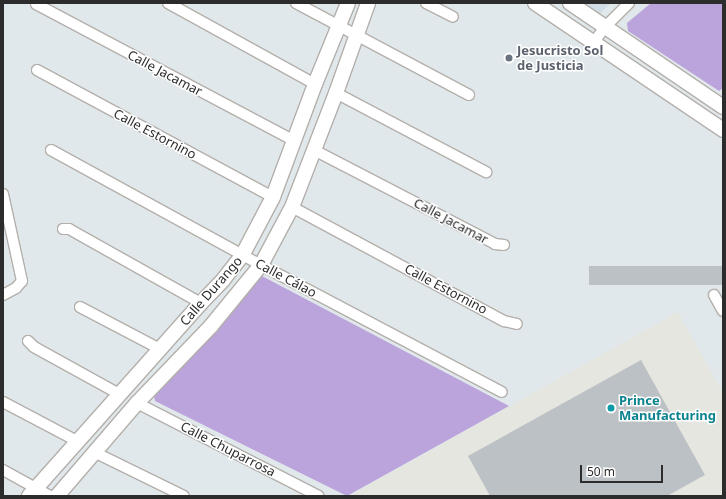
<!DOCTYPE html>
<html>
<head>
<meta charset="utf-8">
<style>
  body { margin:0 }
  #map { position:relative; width:726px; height:499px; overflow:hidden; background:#e1e8ec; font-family:"Noto Sans",sans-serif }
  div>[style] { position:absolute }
  .industrial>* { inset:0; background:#e5e6e0 }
  .education>* { inset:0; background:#d0dde7 }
  .green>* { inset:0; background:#baa4db }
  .building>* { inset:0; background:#bcc1c5; transform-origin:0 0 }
  .roads { filter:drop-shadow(1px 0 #b3afaa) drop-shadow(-1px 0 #b3afaa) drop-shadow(0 1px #b3afaa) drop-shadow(0 -1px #b3afaa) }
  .minor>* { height:10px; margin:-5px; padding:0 5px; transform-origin:5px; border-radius:5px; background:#fff }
  .secondary>* { height:14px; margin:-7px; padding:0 7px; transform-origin:7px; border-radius:7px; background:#fff }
  .dots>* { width:11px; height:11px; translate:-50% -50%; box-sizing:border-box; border:2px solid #fff; border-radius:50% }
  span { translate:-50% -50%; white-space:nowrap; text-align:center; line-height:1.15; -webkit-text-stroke:3px #fff; paint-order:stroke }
  .worship-label { font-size:13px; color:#5b616d; font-weight:700 }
  .left { translate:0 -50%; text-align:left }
  .street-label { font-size:13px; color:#2c2c2c }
  .culture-label { font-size:13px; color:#0d838f; font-weight:700 }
  .frame { position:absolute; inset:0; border:4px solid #2c2c2c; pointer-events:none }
  .scale { position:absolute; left:580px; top:465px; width:83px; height:18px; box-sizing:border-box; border:2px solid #2c2c2c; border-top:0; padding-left:5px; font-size:12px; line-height:14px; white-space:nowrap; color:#2c2c2c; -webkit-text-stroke:3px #fff; paint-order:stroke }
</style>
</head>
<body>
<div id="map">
  <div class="industrial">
    <i style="clip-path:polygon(678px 312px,723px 393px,723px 496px,349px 496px)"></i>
  </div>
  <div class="education">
    <i style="clip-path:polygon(583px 3px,611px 3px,600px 14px)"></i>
  </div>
  <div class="green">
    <i style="clip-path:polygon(651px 3px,723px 3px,723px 88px,719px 91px,628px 31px,627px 23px)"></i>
    <i style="clip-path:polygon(262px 276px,509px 406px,347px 496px,155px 401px,154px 396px)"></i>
  </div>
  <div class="building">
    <i style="left:723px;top:266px;width:19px;height:134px;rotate:90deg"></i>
    <i style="clip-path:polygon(641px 360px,705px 475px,667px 496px,490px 496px,468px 456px)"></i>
  </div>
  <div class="roads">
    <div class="minor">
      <i style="left:168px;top:3px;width:168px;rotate:28.9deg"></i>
      <i style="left:296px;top:3px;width:196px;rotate:28deg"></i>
      <i style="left:426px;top:3px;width:30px;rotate:27deg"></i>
      <i style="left:36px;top:4px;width:293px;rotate:27.9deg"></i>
      <i style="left:594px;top:42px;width:19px;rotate:-54deg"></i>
      <i style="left:605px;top:27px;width:34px;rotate:-45deg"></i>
      <i style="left:37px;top:70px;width:268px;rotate:28.3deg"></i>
      <i style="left:336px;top:93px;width:170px;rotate:27.8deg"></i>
      <i style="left:51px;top:150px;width:239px;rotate:28.7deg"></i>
      <i style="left:261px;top:265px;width:272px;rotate:27.8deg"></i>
      <i style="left:314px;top:150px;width:204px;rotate:27.4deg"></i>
      <i style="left:495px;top:244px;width:9px;rotate:6deg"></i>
      <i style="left:3px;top:194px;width:89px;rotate:77.7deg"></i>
      <i style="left:22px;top:281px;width:9px;rotate:131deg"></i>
      <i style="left:16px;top:288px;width:15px;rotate:152deg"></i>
      <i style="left:292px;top:207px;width:241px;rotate:28.3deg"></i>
      <i style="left:504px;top:321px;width:13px;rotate:13deg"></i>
      <i style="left:63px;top:229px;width:6px"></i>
      <i style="left:69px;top:229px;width:151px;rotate:29.3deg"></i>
      <i style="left:714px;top:295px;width:18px;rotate:61deg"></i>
      <i style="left:80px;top:307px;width:90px;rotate:27.7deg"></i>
      <i style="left:28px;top:341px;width:8px;rotate:45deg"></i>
      <i style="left:34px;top:347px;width:97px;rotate:28.9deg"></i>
      <i style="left:3px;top:402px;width:86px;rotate:27.8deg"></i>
      <i style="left:137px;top:403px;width:204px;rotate:27.1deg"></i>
      <i style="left:94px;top:452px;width:100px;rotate:26.1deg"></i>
      <i style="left:3px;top:470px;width:54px;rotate:29deg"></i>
    </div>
    <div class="secondary">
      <i style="left:535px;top:3px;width:227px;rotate:34deg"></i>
      <i style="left:570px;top:3px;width:185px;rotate:34.2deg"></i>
      <i style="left:29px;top:496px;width:259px;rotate:-48.3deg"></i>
      <i style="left:201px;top:303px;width:32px;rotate:-46deg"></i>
      <i style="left:223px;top:280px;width:33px;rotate:-52deg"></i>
      <i style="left:243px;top:254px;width:64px;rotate:-62.2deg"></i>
      <i style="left:273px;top:197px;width:121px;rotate:-69.6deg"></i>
      <i style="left:315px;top:84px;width:87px;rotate:-67.8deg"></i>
      <i style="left:57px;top:496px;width:123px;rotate:-49.3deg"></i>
      <i style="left:137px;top:403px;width:107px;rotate:-46.1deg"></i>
      <i style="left:211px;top:326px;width:79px;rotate:-50.7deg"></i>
      <i style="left:261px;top:265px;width:66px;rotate:-61.9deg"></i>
      <i style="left:292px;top:207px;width:122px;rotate:-68.9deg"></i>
      <i style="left:336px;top:93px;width:96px;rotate:-70.4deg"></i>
    </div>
  </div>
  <div class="dots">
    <i style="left:509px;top:58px;background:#6b7280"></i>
    <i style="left:611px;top:408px;background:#0f9aa8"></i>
  </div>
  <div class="worship-label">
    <span class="left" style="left:517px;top:58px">Jesucristo Sol<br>de Justicia</span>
  </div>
  <div class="street-label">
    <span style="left:165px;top:73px;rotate:28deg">Calle Jacamar</span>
    <span style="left:155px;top:134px;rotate:28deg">Calle Estornino</span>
    <span style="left:451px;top:221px;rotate:28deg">Calle Jacamar</span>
    <span style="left:286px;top:278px;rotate:28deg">Calle Cálao</span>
    <span style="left:446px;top:289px;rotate:28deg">Calle Estornino</span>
    <span style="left:211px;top:291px;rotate:-49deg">Calle Durango</span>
    <span style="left:228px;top:449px;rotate:27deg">Calle Chuparrosa</span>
  </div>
  <div class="culture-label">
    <span class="left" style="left:619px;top:408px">Prince<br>Manufacturing</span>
  </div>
  <div class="frame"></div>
  <div class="scale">50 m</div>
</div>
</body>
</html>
